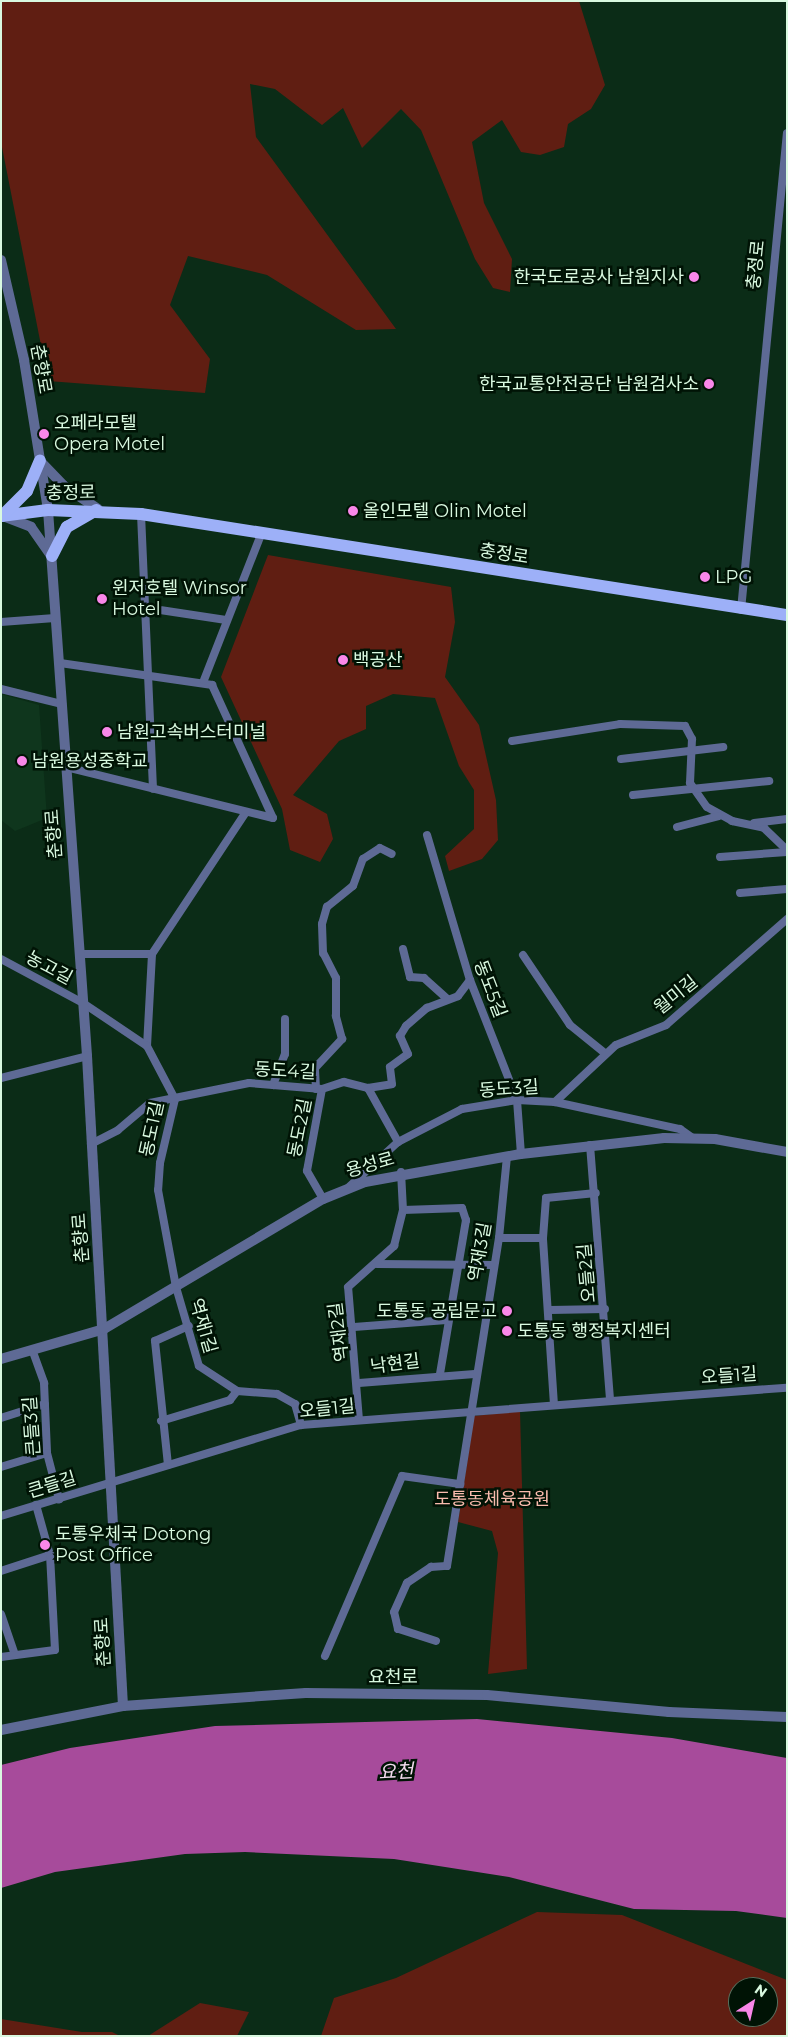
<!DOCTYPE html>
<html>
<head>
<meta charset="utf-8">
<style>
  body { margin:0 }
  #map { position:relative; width:788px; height:2037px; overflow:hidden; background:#0b2c17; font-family:Montserrat,"Noto Sans KR",sans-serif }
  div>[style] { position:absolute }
  .built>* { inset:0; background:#0f361d }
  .green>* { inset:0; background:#601e12 }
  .water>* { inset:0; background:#a74b9b }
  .minor>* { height:8px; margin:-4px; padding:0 4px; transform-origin:4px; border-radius:4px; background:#5e6a95 }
  .tertiary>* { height:10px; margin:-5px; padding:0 5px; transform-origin:5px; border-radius:5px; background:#5e6a95 }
  .primary>* { height:12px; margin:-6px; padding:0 6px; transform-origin:6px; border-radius:6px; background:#9db0f8 }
  .dots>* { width:14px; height:14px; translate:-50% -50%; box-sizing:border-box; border:2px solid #001305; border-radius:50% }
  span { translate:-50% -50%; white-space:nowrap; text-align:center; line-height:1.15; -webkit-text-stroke:5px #001305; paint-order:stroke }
  .street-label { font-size:18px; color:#d9f9e0 }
  .poi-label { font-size:18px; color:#d9f9e0 }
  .right { translate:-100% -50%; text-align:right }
  .left { translate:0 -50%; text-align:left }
  .park-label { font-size:18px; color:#f9bbad }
  .water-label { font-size:19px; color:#f2daed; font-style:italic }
  .frame { position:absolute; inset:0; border:2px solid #d9f9e0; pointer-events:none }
  .north { position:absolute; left:728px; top:1977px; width:50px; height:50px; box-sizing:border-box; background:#001305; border:1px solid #576f5d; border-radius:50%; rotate:35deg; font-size:14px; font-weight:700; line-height:20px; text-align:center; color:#d9f9e0 }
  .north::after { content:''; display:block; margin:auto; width:18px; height:22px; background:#f987e9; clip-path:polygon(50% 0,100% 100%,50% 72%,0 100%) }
</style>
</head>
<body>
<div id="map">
  <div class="built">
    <i style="clip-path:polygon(1px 694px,39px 705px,47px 818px,15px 831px,1px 820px)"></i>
  </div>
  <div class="green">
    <i style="clip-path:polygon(1px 1px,579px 1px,605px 85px,591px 109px,568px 124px,564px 147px,540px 155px,521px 152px,502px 120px,472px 142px,484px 203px,512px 259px,510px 292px,493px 288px,475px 259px,421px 130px,401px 109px,362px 148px,343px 108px,322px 125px,275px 89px,250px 84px,256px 137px,396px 329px,356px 330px,267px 275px,188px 256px,170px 305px,210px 359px,205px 393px,48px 381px,1px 142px)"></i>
    <i style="clip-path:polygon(268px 555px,451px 587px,455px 622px,445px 677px,479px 725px,496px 800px,498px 840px,482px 859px,449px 871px,445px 856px,474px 829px,474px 790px,459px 766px,435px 698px,393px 694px,366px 706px,366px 729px,339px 741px,293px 795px,327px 814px,333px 839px,320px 862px,290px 850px,282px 809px,221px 677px)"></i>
    <i style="clip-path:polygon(520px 1411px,527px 1669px,488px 1674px,498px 1553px,492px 1531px,458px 1522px,474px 1416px)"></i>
    <i style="clip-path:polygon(evenodd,537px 1912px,622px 1915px,787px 1980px,787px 2036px,321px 2036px,334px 1998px,396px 1978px,537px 1912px,738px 1987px,768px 1987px,768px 2017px,738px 2017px,738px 1987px)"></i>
    <i style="clip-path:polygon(200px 2003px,249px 2012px,237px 2036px,148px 2036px)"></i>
    <i style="clip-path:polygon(1px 2019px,82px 2032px,112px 2032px,120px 2036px,1px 2036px)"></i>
  </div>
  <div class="water">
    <i style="clip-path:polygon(477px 1719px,672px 1738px,787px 1758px,787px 1918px,736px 1911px,634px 1909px,509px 1877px,394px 1859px,245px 1852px,185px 1854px,55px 1872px,1px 1888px,1px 1765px,70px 1748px,215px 1726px)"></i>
  </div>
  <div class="minor">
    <i style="left:141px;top:514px;width:275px;rotate:87.5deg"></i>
    <i style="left:147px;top:608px;width:80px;rotate:8.6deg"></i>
    <i style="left:741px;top:610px;width:479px;rotate:-84.5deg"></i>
    <i style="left:1px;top:622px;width:54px;rotate:-4.2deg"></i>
    <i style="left:60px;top:663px;width:154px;rotate:8.2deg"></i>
    <i style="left:212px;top:685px;width:146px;rotate:65.4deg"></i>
    <i style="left:273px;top:818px;width:214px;rotate:-166.2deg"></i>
    <i style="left:204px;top:680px;width:159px;rotate:-68.6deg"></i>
    <i style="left:1px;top:689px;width:63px;rotate:13.8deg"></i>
    <i style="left:512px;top:741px;width:109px;rotate:-8.9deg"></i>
    <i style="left:620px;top:724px;width:65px;rotate:1.8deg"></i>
    <i style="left:685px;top:726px;width:15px;rotate:62deg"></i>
    <i style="left:692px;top:739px;width:44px;rotate:92.6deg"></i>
    <i style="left:690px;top:783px;width:29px;rotate:55deg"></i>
    <i style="left:707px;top:807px;width:29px;rotate:29deg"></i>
    <i style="left:732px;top:821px;width:33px;rotate:12deg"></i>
    <i style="left:764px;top:828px;width:32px;rotate:44deg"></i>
    <i style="left:621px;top:759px;width:103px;rotate:-6.7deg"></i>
    <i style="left:633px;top:795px;width:137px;rotate:-5.9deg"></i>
    <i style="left:754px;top:823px;width:33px;rotate:-7deg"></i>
    <i style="left:677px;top:827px;width:43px;rotate:-14.7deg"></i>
    <i style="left:427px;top:835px;width:151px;rotate:73.5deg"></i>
    <i style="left:470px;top:980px;width:129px;rotate:68.6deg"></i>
    <i style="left:517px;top:1100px;width:54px;rotate:85.8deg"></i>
    <i style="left:720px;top:857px;width:67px;rotate:-4.3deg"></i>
    <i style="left:740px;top:893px;width:47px;rotate:-4.9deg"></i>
    <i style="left:403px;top:949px;width:29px;rotate:76deg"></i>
    <i style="left:410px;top:977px;width:14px;rotate:4deg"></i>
    <i style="left:424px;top:978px;width:30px;rotate:42deg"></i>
    <i style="left:80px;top:954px;width:72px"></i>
    <i style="left:152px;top:954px;width:92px;rotate:93.1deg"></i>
    <i style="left:147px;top:1046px;width:60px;rotate:62.2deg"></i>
    <i style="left:175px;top:1099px;width:66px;rotate:103.2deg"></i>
    <i style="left:160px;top:1163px;width:27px;rotate:94deg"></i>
    <i style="left:158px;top:1190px;width:99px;rotate:79.5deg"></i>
    <i style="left:176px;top:1287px;width:82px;rotate:73.8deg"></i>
    <i style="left:199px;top:1366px;width:45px;rotate:33.3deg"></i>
    <i style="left:237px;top:1391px;width:40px;rotate:4.3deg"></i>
    <i style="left:277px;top:1394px;width:21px;rotate:29deg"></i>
    <i style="left:295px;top:1404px;width:22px;rotate:74deg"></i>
    <i style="left:152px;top:954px;width:170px;rotate:-56.5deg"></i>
    <i style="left:523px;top:955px;width:84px;rotate:56.1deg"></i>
    <i style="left:570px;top:1025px;width:46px;rotate:38.9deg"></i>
    <i style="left:1px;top:959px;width:93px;rotate:28.2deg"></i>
    <i style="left:83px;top:1003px;width:77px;rotate:33.9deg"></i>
    <i style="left:1px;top:1078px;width:89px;rotate:-14.3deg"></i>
    <i style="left:273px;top:1085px;width:33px;rotate:-69deg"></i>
    <i style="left:285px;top:1054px;width:35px;rotate:-90deg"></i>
    <i style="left:368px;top:1088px;width:24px;rotate:-9deg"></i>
    <i style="left:392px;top:1084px;width:17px;rotate:-97deg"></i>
    <i style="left:390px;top:1067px;width:22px;rotate:-36deg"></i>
    <i style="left:408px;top:1054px;width:20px;rotate:-114deg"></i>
    <i style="left:400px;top:1036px;width:12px;rotate:-59deg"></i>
    <i style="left:406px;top:1026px;width:28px;rotate:-41deg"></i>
    <i style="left:427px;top:1008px;width:33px;rotate:-21deg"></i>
    <i style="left:458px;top:996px;width:20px;rotate:-53deg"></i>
    <i style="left:316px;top:1089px;width:21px;rotate:-93deg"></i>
    <i style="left:315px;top:1068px;width:40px;rotate:-47deg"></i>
    <i style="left:342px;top:1039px;width:24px;rotate:-105deg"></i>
    <i style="left:336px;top:1016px;width:38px;rotate:-90deg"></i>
    <i style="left:336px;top:978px;width:28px;rotate:-117deg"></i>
    <i style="left:323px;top:953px;width:29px;rotate:-92deg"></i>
    <i style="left:322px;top:924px;width:18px;rotate:-74deg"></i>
    <i style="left:327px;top:907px;width:33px;rotate:-39deg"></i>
    <i style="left:353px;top:886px;width:29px;rotate:-70deg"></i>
    <i style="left:363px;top:859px;width:20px;rotate:-33deg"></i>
    <i style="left:380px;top:848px;width:13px;rotate:27deg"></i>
    <i style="left:322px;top:1089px;width:83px;rotate:100.4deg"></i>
    <i style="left:307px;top:1171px;width:32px;rotate:60deg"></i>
    <i style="left:555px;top:1102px;width:83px;rotate:-43.1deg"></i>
    <i style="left:616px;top:1045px;width:54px;rotate:-21.8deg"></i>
    <i style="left:666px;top:1025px;width:161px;rotate:-41.2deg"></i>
    <i style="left:91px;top:1144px;width:30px;rotate:-27deg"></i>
    <i style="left:118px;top:1130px;width:42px;rotate:-40.2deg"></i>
    <i style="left:150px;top:1103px;width:101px;rotate:-11.4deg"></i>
    <i style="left:249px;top:1083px;width:73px;rotate:4.7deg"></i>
    <i style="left:322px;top:1089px;width:23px;rotate:-18deg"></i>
    <i style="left:344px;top:1082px;width:25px;rotate:14deg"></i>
    <i style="left:368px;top:1088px;width:62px;rotate:60.9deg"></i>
    <i style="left:590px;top:1145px;width:255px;rotate:85.5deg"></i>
    <i style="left:349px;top:1187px;width:67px;rotate:-42.6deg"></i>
    <i style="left:398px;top:1142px;width:72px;rotate:-27.3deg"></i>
    <i style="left:462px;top:1109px;width:56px;rotate:-9.3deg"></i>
    <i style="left:517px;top:1100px;width:38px;rotate:3deg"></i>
    <i style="left:555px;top:1102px;width:128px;rotate:12.2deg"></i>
    <i style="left:680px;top:1129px;width:16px;rotate:35deg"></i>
    <i style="left:403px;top:1210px;width:59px;rotate:-1.9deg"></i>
    <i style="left:462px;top:1208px;width:13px;rotate:72deg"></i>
    <i style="left:466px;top:1220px;width:156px;rotate:99.6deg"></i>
    <i style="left:499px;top:1238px;width:44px"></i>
    <i style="left:377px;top:1264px;width:116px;rotate:0.5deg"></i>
    <i style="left:550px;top:1310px;width:55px;rotate:-1deg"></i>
    <i style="left:354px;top:1327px;width:93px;rotate:-4.3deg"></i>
    <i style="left:33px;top:1352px;width:33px;rotate:70deg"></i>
    <i style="left:44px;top:1383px;width:70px;rotate:87.5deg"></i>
    <i style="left:47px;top:1453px;width:48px;rotate:75.4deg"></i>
    <i style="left:359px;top:1383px;width:116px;rotate:-4.4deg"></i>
    <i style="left:554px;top:1405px;width:167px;rotate:-93.8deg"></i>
    <i style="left:543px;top:1238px;width:40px;rotate:-85.7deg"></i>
    <i style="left:546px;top:1198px;width:50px;rotate:-5.7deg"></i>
    <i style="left:1px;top:1418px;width:46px;rotate:-17.7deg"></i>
    <i style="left:359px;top:1420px;width:133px;rotate:-94.7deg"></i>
    <i style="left:348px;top:1287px;width:62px;rotate:-41.7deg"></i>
    <i style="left:394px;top:1246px;width:37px;rotate:-76deg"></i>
    <i style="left:403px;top:1210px;width:38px;rotate:-93deg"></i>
    <i style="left:161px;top:1421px;width:72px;rotate:-16.9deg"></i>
    <i style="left:230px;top:1400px;width:11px;rotate:-52deg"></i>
    <i style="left:168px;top:1465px;width:125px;rotate:-96deg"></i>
    <i style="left:155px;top:1341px;width:37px;rotate:-24deg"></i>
    <i style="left:1px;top:1467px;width:48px;rotate:-16.9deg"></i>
    <i style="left:1px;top:1516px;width:313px;rotate:-16.9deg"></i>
    <i style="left:301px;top:1425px;width:487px;rotate:-4.4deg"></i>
    <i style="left:1px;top:1571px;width:52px;rotate:-18.1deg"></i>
    <i style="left:1px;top:1614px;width:43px;rotate:71.1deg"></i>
    <i style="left:436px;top:1641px;width:40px;rotate:-162deg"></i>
    <i style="left:398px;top:1629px;width:17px;rotate:-103deg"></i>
    <i style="left:394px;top:1612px;width:32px;rotate:-66deg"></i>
    <i style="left:407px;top:1583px;width:29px;rotate:-34deg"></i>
    <i style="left:431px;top:1567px;width:16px;rotate:-4deg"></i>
    <i style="left:447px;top:1566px;width:332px;rotate:-81deg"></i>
    <i style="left:499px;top:1238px;width:82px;rotate:-84.4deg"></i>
    <i style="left:325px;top:1656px;width:196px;rotate:-66.8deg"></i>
    <i style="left:402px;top:1476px;width:59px;rotate:7.9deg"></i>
    <i style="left:1px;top:1657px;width:54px;rotate:-7.4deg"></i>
    <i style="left:55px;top:1650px;width:95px;rotate:-93deg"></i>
    <i style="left:50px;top:1555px;width:52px;rotate:-105.6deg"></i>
  </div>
  <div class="tertiary">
    <i style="left:1px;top:260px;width:103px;rotate:77deg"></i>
    <i style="left:24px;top:360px;width:152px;rotate:80.9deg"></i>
    <i style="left:48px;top:510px;width:547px;rotate:85.91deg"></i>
    <i style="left:87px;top:1056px;width:651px;rotate:86.83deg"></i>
    <i style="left:40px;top:461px;width:35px;rotate:46deg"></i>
    <i style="left:64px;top:486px;width:41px;rotate:34.1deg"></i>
    <i style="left:3px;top:516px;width:30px;rotate:21deg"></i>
    <i style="left:31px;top:527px;width:35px;rotate:55deg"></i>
    <i style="left:1px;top:1359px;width:107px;rotate:-16.2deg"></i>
    <i style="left:104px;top:1329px;width:255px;rotate:-30.7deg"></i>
    <i style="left:323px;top:1199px;width:45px;rotate:-22deg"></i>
    <i style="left:365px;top:1182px;width:158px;rotate:-10.2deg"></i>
    <i style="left:521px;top:1154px;width:144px;rotate:-6.4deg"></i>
    <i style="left:664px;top:1138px;width:51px;rotate:1.1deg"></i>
    <i style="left:715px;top:1139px;width:73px;rotate:10.2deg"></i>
    <i style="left:1px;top:1730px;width:124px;rotate:-11.1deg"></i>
    <i style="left:123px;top:1706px;width:183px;rotate:-4.1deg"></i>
    <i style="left:306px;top:1693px;width:181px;rotate:0.6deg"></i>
    <i style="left:487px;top:1695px;width:183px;rotate:5.3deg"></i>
    <i style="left:669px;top:1712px;width:118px;rotate:2.4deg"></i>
  </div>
  <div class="primary">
    <i style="left:1px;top:516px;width:47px;rotate:-7.3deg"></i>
    <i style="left:48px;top:510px;width:93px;rotate:2.5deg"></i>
    <i style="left:141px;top:514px;width:654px;rotate:8.89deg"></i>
    <i style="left:2px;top:516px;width:35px;rotate:-45deg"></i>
    <i style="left:27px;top:491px;width:33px;rotate:-67deg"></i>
    <i style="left:52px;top:556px;width:33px;rotate:-63deg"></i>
    <i style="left:67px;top:527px;width:34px;rotate:-30deg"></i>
  </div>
  <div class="dots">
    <i style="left:694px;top:277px;background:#f987e9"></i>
    <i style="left:709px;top:384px;background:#f987e9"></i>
    <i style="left:44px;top:434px;background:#f987e9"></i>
    <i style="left:353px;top:511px;background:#f987e9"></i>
    <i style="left:705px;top:577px;background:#f987e9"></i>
    <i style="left:102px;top:599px;background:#f987e9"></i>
    <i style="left:343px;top:660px;background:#f987e9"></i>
    <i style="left:107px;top:732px;background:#f987e9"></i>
    <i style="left:22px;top:761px;background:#f987e9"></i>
    <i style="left:507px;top:1311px;background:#f987e9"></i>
    <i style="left:507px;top:1331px;background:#f987e9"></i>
    <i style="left:45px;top:1545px;background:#f987e9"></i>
  </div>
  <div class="street-label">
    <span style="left:756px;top:265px;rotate:-84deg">충정로</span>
    <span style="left:41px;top:369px;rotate:80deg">춘향로</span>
    <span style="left:71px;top:493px;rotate:-1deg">충정로</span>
    <span style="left:504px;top:554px;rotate:9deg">충정로</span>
    <span style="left:54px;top:834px;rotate:-94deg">춘향로</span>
    <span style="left:49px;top:968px;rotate:28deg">농고길</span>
    <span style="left:490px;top:989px;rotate:69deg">동도5길</span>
    <span style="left:676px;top:995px;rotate:-39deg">월미길</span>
    <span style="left:285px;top:1071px;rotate:3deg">동도4길</span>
    <span style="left:509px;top:1089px;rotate:-4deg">동도3길</span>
    <span style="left:300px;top:1128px;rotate:-79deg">동도2길</span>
    <span style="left:152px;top:1129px;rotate:-78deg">동도1길</span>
    <span style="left:370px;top:1165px;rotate:-16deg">용성로</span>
    <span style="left:81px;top:1238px;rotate:-94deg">춘향로</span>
    <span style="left:480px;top:1252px;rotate:-80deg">역재3길</span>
    <span style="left:587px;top:1273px;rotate:-95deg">오들2길</span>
    <span style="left:203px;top:1326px;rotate:74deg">역재1길</span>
    <span style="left:339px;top:1332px;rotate:-97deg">역재2길</span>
    <span style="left:395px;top:1364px;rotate:-7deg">낙현길</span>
    <span style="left:729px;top:1376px;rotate:-4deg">오들1길</span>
    <span style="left:327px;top:1409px;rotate:-6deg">오들1길</span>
    <span style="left:32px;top:1426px;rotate:-94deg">큰들3길</span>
    <span style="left:52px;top:1485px;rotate:-17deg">큰들길</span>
    <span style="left:103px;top:1642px;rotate:-93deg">춘향로</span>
    <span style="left:393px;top:1677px">요천로</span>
  </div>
  <div class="poi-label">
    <span class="right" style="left:684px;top:277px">한국도로공사 남원지사</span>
    <span class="right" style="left:699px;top:384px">한국교통안전공단 남원검사소</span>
    <span class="left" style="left:54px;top:434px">오페라모텔<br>Opera Motel</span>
    <span class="left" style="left:363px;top:511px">올인모텔 Olin Motel</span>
    <span class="left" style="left:715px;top:577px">LPG</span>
    <span class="left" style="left:112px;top:599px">윈저호텔 Winsor<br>Hotel</span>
    <span class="left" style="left:353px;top:660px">백공산</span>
    <span class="left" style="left:117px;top:732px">남원고속버스터미널</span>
    <span class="left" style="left:32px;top:761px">남원용성중학교</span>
    <span class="right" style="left:497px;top:1311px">도통동 공립문고</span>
    <span class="left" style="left:517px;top:1331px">도통동 행정복지센터</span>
    <span class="left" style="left:55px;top:1545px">도통우체국 Dotong<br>Post Office</span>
  </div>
  <div class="park-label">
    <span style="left:492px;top:1499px">도통동체육공원</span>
  </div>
  <div class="water-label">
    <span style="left:396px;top:1772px;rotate:-3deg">요천</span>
  </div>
  <div class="frame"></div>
  <div class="north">N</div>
</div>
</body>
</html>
